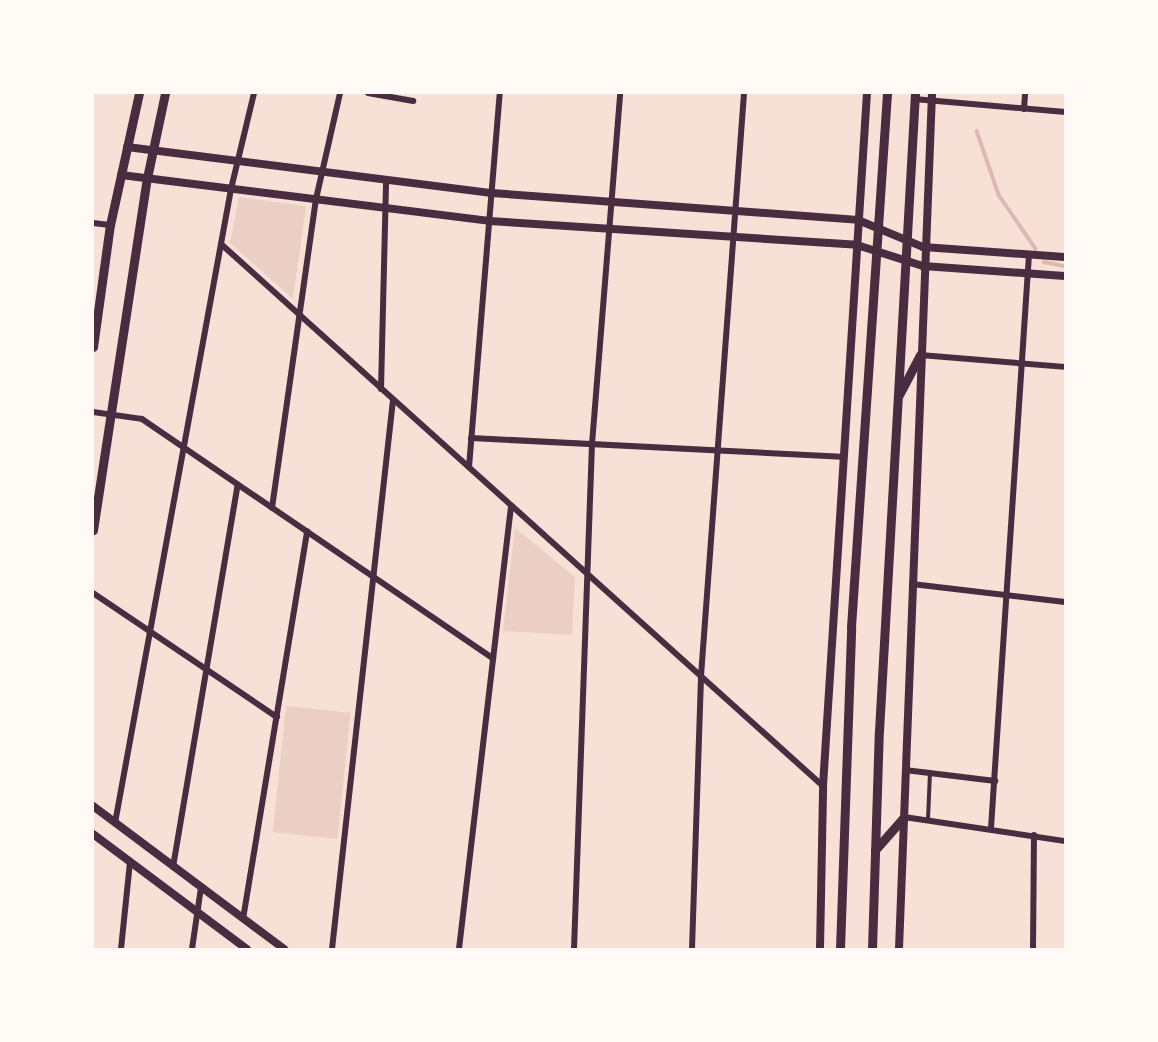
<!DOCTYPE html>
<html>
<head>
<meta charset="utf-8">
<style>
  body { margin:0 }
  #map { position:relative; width:1158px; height:1042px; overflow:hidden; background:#f7e1d7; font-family:"Exo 2",sans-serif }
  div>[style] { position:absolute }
  .green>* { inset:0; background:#ebcfc5; transform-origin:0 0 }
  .stream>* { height:3.5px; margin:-1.75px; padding:0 1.75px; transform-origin:1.75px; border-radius:1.75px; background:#dcb8b0 }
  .service>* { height:3.5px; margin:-1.75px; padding:0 1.75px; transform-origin:1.75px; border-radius:1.75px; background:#4a2c40 }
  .minor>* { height:6px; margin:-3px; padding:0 3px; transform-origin:3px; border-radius:3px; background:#4a2c40 }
  .tertiary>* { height:8px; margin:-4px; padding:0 4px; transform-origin:4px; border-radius:4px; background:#4a2c40 }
  .secondary>* { height:9px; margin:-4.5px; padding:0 4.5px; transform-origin:4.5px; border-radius:4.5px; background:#4a2c40 }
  span { translate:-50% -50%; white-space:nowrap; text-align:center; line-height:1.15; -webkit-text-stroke:7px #fffaf5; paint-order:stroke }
  .frame { position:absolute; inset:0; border:94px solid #fffaf5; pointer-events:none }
</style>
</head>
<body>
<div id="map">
  <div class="green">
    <i style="clip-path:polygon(239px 197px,306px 206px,293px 299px,230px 243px)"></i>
    <i style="clip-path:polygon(515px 528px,575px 577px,572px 635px,503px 631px)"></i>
    <i style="left:286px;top:706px;width:65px;height:127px;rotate:6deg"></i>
  </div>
  <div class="stream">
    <i style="left:977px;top:131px;width:68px;rotate:71deg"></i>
    <i style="left:999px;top:195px;width:65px;rotate:55.6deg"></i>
    <i style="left:1044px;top:262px;width:21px;rotate:11deg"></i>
  </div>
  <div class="service">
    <i style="left:928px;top:820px;width:47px;rotate:-87.6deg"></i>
  </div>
  <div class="minor">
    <i style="left:368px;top:93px;width:46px;rotate:10.1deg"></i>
    <i style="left:914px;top:99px;width:152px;rotate:4.9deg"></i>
    <i style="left:1024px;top:109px;width:16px;rotate:-86deg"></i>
    <i style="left:93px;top:223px;width:17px;rotate:7deg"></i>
    <i style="left:221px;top:244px;width:810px;rotate:42deg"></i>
    <i style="left:920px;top:355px;width:145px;rotate:4.7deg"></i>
    <i style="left:381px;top:389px;width:209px;rotate:-88.6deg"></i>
    <i style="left:93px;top:412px;width:49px;rotate:8.1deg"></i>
    <i style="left:142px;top:419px;width:425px;rotate:34.3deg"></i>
    <i style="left:471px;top:438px;width:371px;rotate:2.9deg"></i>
    <i style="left:469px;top:467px;width:375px;rotate:-85.3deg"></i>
    <i style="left:272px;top:508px;width:312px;rotate:-81.9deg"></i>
    <i style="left:316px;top:199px;width:109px;rotate:-77.2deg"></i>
    <i style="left:912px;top:584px;width:154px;rotate:6.7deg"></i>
    <i style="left:93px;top:593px;width:222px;rotate:34deg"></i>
    <i style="left:905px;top:770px;width:91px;rotate:7deg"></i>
    <i style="left:904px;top:817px;width:163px;rotate:8.5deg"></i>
    <i style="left:115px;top:823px;width:645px;rotate:-79.63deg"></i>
    <i style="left:231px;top:189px;width:99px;rotate:-76.5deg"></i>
    <i style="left:991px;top:828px;width:574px;rotate:-86.21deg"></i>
    <i style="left:173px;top:867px;width:388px;rotate:-80.4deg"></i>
    <i style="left:243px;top:919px;width:393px;rotate:-80.6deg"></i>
    <i style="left:121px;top:949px;width:87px;rotate:-84.1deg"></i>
    <i style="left:192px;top:949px;width:63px;rotate:-81.7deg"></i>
    <i style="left:332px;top:949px;width:552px;rotate:-83.66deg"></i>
    <i style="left:459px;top:949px;width:446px;rotate:-83.3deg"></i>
    <i style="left:574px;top:949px;width:505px;rotate:-87.96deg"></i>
    <i style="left:592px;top:444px;width:352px;rotate:-85.4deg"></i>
    <i style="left:692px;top:949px;width:273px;rotate:-88.1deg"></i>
    <i style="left:701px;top:676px;width:585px;rotate:-85.78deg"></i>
    <i style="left:1033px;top:949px;width:114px;rotate:-89.5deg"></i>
  </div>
  <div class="tertiary">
    <i style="left:127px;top:147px;width:368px;rotate:7.2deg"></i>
    <i style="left:492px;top:193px;width:367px;rotate:4.2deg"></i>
    <i style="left:858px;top:220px;width:70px;rotate:22.6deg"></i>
    <i style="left:923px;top:247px;width:142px;rotate:4deg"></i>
    <i style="left:121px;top:175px;width:371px;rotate:7.1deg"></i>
    <i style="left:489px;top:221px;width:369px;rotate:3.7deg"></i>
    <i style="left:857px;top:245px;width:69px;rotate:17.7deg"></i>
    <i style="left:923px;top:266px;width:142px;rotate:4deg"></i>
    <i style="left:93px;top:806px;width:239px;rotate:36.8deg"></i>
    <i style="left:93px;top:834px;width:192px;rotate:36.8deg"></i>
    <i style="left:820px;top:949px;width:163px;rotate:-88.9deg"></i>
    <i style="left:823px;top:786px;width:694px;rotate:-86.37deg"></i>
    <i style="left:899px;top:949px;width:857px;rotate:-87.79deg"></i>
  </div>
  <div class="secondary">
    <i style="left:93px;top:347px;width:123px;rotate:-82.1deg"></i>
    <i style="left:110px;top:225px;width:135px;rotate:-77.6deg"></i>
    <i style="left:899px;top:395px;width:45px;rotate:-62.3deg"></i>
    <i style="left:93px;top:530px;width:356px;rotate:-81.3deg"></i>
    <i style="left:147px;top:178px;width:87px;rotate:-78deg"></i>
    <i style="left:875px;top:850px;width:44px;rotate:-48.7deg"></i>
    <i style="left:840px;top:949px;width:322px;rotate:-88deg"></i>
    <i style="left:851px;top:627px;width:535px;rotate:-86.14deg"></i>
    <i style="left:872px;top:949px;width:218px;rotate:-88.2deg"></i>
    <i style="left:879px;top:731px;width:639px;rotate:-86.77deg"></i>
  </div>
  <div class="frame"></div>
</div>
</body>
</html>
